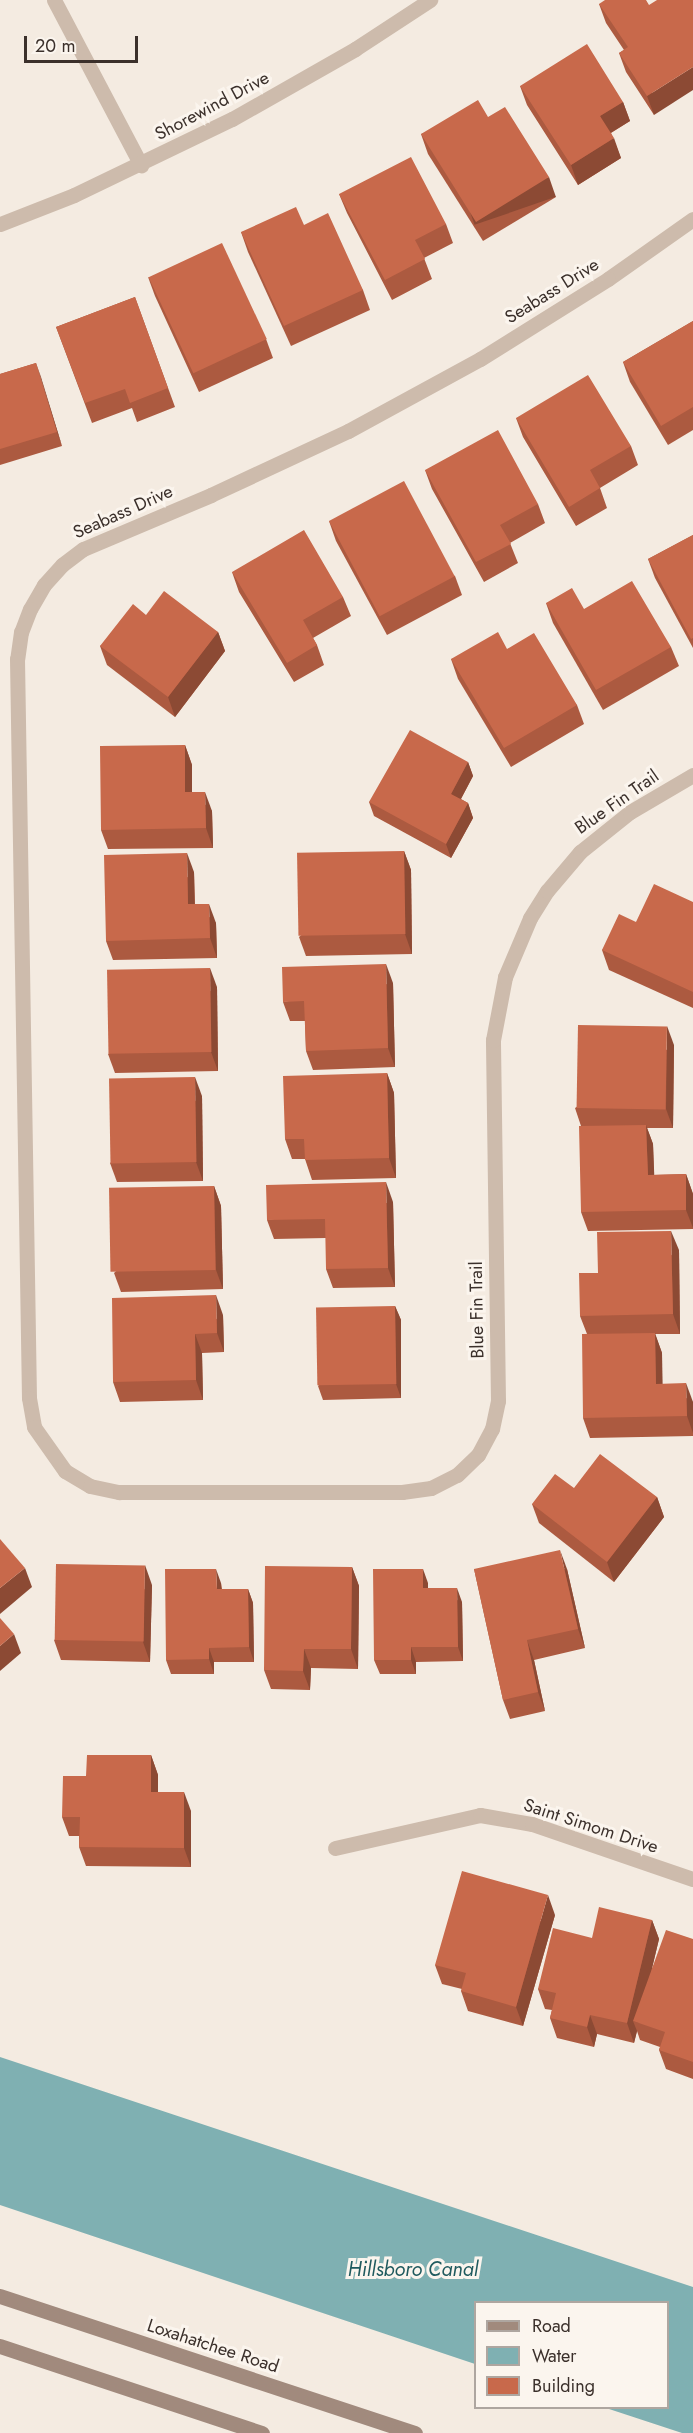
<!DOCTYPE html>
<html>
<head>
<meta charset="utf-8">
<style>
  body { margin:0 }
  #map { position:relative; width:693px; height:2433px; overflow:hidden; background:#f4ebe1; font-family:Jost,sans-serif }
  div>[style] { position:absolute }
  .water>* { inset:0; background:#7fb0b2 }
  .street>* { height:15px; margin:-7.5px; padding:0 7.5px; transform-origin:7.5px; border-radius:7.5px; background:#cdbbac }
  .secondary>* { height:15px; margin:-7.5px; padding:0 7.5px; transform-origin:7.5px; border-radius:7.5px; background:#a18a7d }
  .wall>* { inset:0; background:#ac5a40 }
  .shaded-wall>* { inset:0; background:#8c4a34; transform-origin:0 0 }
  .building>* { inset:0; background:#c8694b; transform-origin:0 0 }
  span { translate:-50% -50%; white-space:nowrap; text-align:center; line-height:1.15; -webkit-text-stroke:6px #fbf5ee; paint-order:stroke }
  .street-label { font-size:18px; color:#3b302b }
  .water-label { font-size:20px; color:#1f5a5e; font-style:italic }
  .legend { position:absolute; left:474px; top:2301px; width:195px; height:108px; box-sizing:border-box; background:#fbf5ee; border:2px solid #aea6a0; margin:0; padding:8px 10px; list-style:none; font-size:18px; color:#3b302b }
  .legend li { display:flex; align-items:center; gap:12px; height:30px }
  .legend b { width:30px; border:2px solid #aea6a0 }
  .scale { position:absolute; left:24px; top:36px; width:114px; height:27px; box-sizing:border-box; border:3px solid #3b302b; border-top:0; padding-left:8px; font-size:18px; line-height:21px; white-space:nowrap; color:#3b302b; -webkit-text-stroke:4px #fbf5ee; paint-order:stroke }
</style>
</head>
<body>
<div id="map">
  <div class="water">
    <i style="clip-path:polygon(0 2057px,693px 2287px,693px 2433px,682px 2433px,606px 2408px,668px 2408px,668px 2302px,476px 2302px,475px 2364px,0 2205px)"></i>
  </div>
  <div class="street">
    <i style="left:54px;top:0;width:187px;rotate:62.2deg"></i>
    <i style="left:693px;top:219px;width:104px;rotate:144.8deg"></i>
    <i style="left:608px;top:279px;width:151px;rotate:148deg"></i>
    <i style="left:480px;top:359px;width:150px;rotate:151.4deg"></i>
    <i style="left:348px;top:431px;width:151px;rotate:155deg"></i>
    <i style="left:211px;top:495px;width:139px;rotate:157.1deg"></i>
    <i style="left:83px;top:549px;width:26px;rotate:143deg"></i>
    <i style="left:62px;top:565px;width:27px;rotate:132deg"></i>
    <i style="left:44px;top:585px;width:28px;rotate:120deg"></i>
    <i style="left:30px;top:609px;width:25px;rotate:111deg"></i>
    <i style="left:21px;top:632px;width:27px;rotate:98deg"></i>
    <i style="left:17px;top:659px;width:739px;rotate:89.07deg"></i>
    <i style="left:29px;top:1398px;width:29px;rotate:80deg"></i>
    <i style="left:34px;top:1427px;width:54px;rotate:54.8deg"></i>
    <i style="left:65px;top:1471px;width:29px;rotate:31deg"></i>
    <i style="left:90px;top:1486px;width:30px;rotate:12deg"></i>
    <i style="left:119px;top:1492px;width:283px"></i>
    <i style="left:402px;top:1492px;width:29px;rotate:-8deg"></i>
    <i style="left:431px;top:1488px;width:29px;rotate:-27deg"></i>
    <i style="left:457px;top:1475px;width:29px;rotate:-44deg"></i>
    <i style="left:478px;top:1455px;width:30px;rotate:-62deg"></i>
    <i style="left:492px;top:1429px;width:29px;rotate:-78deg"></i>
    <i style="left:498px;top:1401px;width:361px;rotate:-90.8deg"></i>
    <i style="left:493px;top:1040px;width:64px;rotate:-79.2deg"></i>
    <i style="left:505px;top:977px;width:64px;rotate:-67deg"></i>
    <i style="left:530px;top:918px;width:32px;rotate:-58deg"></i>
    <i style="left:547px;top:891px;width:51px;rotate:-49.8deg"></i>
    <i style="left:580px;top:852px;width:64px;rotate:-38.7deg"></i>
    <i style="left:630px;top:812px;width:73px;rotate:-30.4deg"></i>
    <i style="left:0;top:224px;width:79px;rotate:-21.4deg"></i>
    <i style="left:74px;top:195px;width:175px;rotate:-25.7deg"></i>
    <i style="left:232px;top:119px;width:142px;rotate:-29.6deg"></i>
    <i style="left:355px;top:49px;width:90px;rotate:-33.2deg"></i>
    <i style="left:335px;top:1848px;width:149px;rotate:-12.8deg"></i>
    <i style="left:480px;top:1815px;width:53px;rotate:9.8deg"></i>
    <i style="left:532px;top:1824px;width:170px;rotate:18.9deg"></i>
  </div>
  <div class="secondary">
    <i style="left:0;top:2296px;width:437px;rotate:18.3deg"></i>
    <i style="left:0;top:2346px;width:276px;rotate:18.4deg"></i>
  </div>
  <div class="wall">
    <i style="clip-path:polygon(646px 0,654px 115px,626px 72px,619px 53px,624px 50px,606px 23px,599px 4px)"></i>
    <i style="clip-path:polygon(520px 86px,623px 102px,630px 121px,611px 133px,621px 158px,578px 185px,527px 105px)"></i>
    <i style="clip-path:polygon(488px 117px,556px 197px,483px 241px,428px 154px,421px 134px)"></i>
    <i style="clip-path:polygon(339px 194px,446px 224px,453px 243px,424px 258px,432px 279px,392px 300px,347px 213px)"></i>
    <i style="clip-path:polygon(304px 225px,363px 290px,370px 310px,291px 346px,248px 252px,241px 232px)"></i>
    <i style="clip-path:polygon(148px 277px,266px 339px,273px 358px,199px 392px,155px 296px)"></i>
    <i style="clip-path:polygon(135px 297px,175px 407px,137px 422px,132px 408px,92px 423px,56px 327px)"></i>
    <i style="clip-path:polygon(693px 321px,693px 430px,668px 445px,630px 382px,623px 362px)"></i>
    <i style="clip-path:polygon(36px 363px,62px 446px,0 465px,0 374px)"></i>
    <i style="clip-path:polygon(516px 418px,631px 446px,638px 465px,600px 488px,607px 508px,576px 526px,523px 437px)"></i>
    <i style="clip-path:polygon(425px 470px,538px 504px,545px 523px,510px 543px,518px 563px,484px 582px,432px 489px)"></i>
    <i style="clip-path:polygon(329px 521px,455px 576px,462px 595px,387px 635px,336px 541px)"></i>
    <i style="clip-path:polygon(693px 535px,693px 648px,655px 578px,648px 559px)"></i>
    <i style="clip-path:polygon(232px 572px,343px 597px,351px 616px,313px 638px,317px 645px,324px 665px,294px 682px,239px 592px)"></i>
    <i style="clip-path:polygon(546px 603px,584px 609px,671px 647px,679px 666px,603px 710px,553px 623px)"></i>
    <i style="clip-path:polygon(146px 615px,218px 632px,225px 651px,175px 717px,107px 665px,100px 646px)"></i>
    <i style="clip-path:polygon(507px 649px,577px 705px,584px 724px,511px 767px,458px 679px,451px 659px)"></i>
    <i style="clip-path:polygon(185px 745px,192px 765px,192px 792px,212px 811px,213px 848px,108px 849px,101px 830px)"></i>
    <i style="clip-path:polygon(468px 762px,473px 776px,461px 799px,468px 803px,473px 818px,451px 858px,374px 816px,369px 802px)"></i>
    <i style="clip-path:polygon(404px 851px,411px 870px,412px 954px,306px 956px,299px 937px)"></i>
    <i style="clip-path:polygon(194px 872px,195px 904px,216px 923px,217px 958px,113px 960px,106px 941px)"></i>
    <i style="clip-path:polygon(693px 902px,693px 1008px,609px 970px,602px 950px,636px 922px)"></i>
    <i style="clip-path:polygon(393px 983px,395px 1067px,313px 1070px,306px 1051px,305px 1021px,290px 1021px,283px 1002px)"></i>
    <i style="clip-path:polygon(217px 987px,218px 1071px,115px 1073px,108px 1054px)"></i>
    <i style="clip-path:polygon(674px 1045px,673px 1128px,647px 1128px,653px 1144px,654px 1175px,686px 1174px,693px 1194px,693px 1229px,588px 1231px,581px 1212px,581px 1126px,575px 1108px)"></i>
    <i style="clip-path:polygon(387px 1073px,394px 1093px,396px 1178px,312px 1180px,305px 1159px,292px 1159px,285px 1139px)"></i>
    <i style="clip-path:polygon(202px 1096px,203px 1181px,117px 1182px,110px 1163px)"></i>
    <i style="clip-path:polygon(214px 1186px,221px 1206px,223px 1289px,121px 1292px,114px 1273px)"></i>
    <i style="clip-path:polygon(393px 1202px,395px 1287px,333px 1288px,326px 1269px,326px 1238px,274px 1239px,267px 1220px)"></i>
    <i style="clip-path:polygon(679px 1250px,680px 1334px,655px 1334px,662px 1353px,662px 1384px,693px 1402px,693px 1436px,590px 1438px,583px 1418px,587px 1334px,580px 1316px)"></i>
    <i style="clip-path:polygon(395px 1306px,401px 1320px,401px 1398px,323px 1400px,318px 1386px)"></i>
    <i style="clip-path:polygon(223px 1315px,224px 1352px,202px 1353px,203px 1400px,120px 1402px,113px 1382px)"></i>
    <i style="clip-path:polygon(657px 1497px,664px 1517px,614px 1582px,539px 1523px,532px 1504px)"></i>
    <i style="clip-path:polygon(352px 1567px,359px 1586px,358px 1669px,311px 1668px,310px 1690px,271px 1689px,264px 1670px)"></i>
    <i style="clip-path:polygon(474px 1569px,567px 1569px,585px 1648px,534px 1660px,545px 1711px,510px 1719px,503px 1700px)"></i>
    <i style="clip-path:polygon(221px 1583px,222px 1589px,248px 1589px,253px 1603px,254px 1662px,214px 1662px,214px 1674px,171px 1674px,166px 1660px)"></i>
    <i style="clip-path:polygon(428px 1583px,428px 1588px,462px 1602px,463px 1661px,416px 1662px,416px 1674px,380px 1674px,374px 1660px)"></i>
    <i style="clip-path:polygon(152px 1585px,150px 1662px,61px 1660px,54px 1640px)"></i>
    <i style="clip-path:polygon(151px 1755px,158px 1775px,158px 1792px,191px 1811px,191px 1867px,86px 1866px,79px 1847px,79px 1836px,69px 1836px,62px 1817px,86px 1776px)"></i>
    <i style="clip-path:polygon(555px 1915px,523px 2026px,468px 2011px,461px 1991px,462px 1989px,442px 1984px,435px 1965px)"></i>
    <i style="clip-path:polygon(652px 1920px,659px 1939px,652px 1968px,693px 1939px,693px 2079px,666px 2069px,659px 2050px,660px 2047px,640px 2040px,637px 2031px,634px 2043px,597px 2034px,594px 2047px,557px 2038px,550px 2018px,552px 2010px,545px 2009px,538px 1989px,592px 1938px)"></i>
  </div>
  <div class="shaded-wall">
    <i style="clip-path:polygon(693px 67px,693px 90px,654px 115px,647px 96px)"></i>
    <i style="clip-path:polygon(623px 102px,630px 121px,607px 135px,600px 116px)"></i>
    <i style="clip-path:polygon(614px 138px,621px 158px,578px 185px,571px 165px)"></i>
    <i style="left:549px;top:177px;width:21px;height:86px;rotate:71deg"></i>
    <i style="clip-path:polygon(36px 363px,41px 377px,62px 446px,57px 432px)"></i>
    <i style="clip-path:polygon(218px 632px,225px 651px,175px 717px,168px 697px)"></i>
    <i style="clip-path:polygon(185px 745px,192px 765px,192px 812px,185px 792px)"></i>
    <i style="clip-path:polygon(468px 762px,473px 776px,456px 808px,451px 794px)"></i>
    <i style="clip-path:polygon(205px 792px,212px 811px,213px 848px,206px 828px)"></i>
    <i style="clip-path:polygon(468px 803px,473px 818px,451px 858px,446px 844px)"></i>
    <i style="clip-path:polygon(404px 851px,411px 870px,412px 954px,405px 934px)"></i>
    <i style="clip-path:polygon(187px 853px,194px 872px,195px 923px,188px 904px)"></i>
    <i style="clip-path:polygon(209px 904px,216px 923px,217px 958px,210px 938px)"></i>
    <i style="clip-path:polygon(386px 964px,393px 983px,395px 1067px,388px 1048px)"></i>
    <i style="clip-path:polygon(210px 968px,217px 987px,218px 1071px,211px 1052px)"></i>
    <i style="clip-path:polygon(667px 1026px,674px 1045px,673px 1128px,666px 1109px)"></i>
    <i style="clip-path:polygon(387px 1073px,394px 1093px,396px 1178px,389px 1158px)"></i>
    <i style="clip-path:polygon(195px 1077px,202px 1096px,203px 1181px,196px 1162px)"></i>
    <i style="clip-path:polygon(646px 1125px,653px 1144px,655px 1194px,648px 1175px)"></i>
    <i style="clip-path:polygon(686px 1174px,693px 1194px,693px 1228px,686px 1210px)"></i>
    <i style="clip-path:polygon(386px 1182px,393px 1202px,395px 1287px,388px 1268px)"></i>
    <i style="clip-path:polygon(214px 1186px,221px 1206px,223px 1289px,216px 1270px)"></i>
    <i style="clip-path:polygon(671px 1231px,679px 1250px,680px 1334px,673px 1314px)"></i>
    <i style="clip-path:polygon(216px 1295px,223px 1315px,224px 1352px,217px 1333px)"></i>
    <i style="clip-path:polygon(395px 1306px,401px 1320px,401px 1398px,396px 1384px)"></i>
    <i style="clip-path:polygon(655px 1333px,662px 1353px,663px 1403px,656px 1384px)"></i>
    <i style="clip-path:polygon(195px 1334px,202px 1353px,203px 1400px,196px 1380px)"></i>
    <i style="clip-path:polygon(686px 1383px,693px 1402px,693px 1433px,687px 1416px)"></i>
    <i style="clip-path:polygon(657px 1497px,664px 1517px,614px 1582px,607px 1562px)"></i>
    <i style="clip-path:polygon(560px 1550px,567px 1569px,585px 1648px,578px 1629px)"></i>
    <i style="clip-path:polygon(145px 1565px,152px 1585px,150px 1662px,143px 1642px)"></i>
    <i style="clip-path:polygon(352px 1567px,359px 1586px,358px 1669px,351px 1649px)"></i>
    <i style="clip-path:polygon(25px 1568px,32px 1587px,0 1614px,0 1588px)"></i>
    <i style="clip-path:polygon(216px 1569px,221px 1583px,222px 1603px,217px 1589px)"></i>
    <i style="clip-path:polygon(423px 1569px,428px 1583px,428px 1602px,423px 1588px)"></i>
    <i style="clip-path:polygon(457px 1588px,462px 1602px,463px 1661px,458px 1647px)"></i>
    <i style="clip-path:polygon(248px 1589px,253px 1603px,254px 1662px,249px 1647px)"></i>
    <i style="clip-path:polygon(14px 1634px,21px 1653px,0 1671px,0 1646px)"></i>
    <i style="clip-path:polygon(527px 1640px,534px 1660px,545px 1711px,538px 1692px)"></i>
    <i style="clip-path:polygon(411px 1647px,416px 1662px,416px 1674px,411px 1660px)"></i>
    <i style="clip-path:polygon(209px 1648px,214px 1662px,214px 1674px,209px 1659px)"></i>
    <i style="clip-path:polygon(304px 1649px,311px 1668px,310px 1690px,303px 1671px)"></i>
    <i style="clip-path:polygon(151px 1755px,158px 1775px,158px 1811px,151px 1792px)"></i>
    <i style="clip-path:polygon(184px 1792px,191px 1811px,191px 1867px,184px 1848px)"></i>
    <i style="clip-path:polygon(548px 1895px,555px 1915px,523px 2026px,516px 2007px)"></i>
    <i style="clip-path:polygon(652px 1920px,659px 1939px,639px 2023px,633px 2021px,637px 2031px,634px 2043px,627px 2023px)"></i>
    <i style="clip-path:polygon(590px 2015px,597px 2034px,594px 2047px,587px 2027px)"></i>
  </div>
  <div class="building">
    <i style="clip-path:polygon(605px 0,646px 0,649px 5px,657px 0,693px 0,693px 67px,647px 96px,619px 53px,628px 47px,599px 4px)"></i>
    <i style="clip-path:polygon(587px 44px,623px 102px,600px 116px,614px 138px,571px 165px,520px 86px)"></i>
    <i style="clip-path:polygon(478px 100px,488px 117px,505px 107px,549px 177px,476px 222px,421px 134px)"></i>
    <i style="clip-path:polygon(411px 157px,446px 224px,415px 240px,425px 259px,385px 280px,339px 194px)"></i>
    <i style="clip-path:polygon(296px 207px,304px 225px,328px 213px,363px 290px,284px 326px,241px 232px)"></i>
    <i style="left:222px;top:243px;width:106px;height:81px;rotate:65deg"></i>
    <i style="clip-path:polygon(135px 297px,168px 388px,130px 403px,125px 389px,85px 403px,56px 327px)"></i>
    <i style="clip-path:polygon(693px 321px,693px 407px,661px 426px,623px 362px)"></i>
    <i style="clip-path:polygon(36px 363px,57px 432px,0 449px,0 374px)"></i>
    <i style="clip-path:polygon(588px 375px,631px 446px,590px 470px,600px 488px,569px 507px,516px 418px)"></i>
    <i style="clip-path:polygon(498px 430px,538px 504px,500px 525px,511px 544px,476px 562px,425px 470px)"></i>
    <i style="left:404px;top:481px;width:108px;height:85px;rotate:62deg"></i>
    <i style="clip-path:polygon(304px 530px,343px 597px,303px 620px,317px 645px,287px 663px,232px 572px)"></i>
    <i style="clip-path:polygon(693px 535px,693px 638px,691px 639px,648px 559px)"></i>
    <i style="clip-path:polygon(632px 581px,671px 647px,596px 690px,546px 603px,572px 588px,584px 609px)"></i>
    <i style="clip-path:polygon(164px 591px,218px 632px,168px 697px,100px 646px,133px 604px,146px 615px)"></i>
    <i style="clip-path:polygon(498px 632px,507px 649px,534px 633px,577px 705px,504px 748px,451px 659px)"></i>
    <i style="clip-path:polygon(410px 730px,468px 762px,451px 794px,468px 803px,446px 844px,369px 802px)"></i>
    <i style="clip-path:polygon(185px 745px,185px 792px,205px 792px,206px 828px,101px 830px,100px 746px)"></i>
    <i style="left:404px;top:851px;width:83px;height:107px;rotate:89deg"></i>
    <i style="clip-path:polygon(187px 853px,188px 904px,209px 904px,210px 938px,106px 941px,104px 855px)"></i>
    <i style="clip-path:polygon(654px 884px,693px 902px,693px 992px,602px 950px,619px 914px,636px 922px)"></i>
    <i style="clip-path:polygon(386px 964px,388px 1048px,306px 1051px,304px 1001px,283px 1002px,282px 967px)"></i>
    <i style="left:210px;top:968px;width:84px;height:103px;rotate:89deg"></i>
    <i style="left:578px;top:1025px;width:89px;height:83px;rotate:1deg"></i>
    <i style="clip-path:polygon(387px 1073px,389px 1158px,305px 1160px,304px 1139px,285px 1139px,283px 1076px)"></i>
    <i style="left:195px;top:1077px;width:85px;height:86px;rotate:89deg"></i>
    <i style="clip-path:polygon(646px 1125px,648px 1175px,686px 1174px,686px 1210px,581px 1212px,579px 1126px)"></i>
    <i style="clip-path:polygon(386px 1182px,388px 1268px,326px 1269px,325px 1219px,267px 1220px,266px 1185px)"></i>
    <i style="left:214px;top:1186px;width:84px;height:105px;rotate:89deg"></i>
    <i style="clip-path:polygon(671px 1231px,673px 1314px,580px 1316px,579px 1273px,598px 1273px,597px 1232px)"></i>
    <i style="clip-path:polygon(216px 1295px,217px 1333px,195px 1334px,196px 1380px,113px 1382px,112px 1298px)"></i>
    <i style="left:395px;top:1306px;width:78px;height:79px;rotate:89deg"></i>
    <i style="clip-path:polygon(655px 1333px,656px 1384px,686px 1383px,687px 1416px,583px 1418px,582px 1334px)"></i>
    <i style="clip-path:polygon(600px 1454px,657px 1497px,607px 1562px,532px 1504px,555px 1474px,574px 1488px)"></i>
    <i style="clip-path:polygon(0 1539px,25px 1568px,0 1588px)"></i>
    <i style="clip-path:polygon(560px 1550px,578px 1629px,527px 1640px,538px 1692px,503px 1700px,474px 1569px)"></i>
    <i style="left:56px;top:1564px;width:89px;height:76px;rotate:1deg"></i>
    <i style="clip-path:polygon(265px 1566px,352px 1567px,351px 1649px,304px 1649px,303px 1671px,264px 1670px)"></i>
    <i style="clip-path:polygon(165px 1569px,216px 1569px,217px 1589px,248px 1589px,249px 1647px,209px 1648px,209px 1659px,166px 1660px)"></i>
    <i style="clip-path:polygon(373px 1569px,423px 1569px,423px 1588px,457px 1588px,458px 1647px,411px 1647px,411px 1660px,374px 1660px)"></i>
    <i style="clip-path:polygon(0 1618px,14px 1634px,0 1646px)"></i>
    <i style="clip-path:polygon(87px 1755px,151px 1755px,151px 1792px,184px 1792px,184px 1848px,79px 1847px,80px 1817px,62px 1817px,63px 1776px,86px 1776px)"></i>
    <i style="clip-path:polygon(462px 1871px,548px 1895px,516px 2007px,461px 1991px,466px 1973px,435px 1965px)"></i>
    <i style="clip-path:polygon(599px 1907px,652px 1920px,627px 2023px,590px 2015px,587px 2027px,550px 2018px,556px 1993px,538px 1989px,553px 1928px,592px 1938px)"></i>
    <i style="clip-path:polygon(666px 1930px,693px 1939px,693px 2062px,659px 2050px,665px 2032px,633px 2021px)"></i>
  </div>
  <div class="street-label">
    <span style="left:212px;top:106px;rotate:-28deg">Shorewind Drive</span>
    <span style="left:552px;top:291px;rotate:-32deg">Seabass Drive</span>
    <span style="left:123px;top:512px;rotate:-24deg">Seabass Drive</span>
    <span style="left:617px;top:802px;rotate:-35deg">Blue Fin Trail</span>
    <span style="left:477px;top:1310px;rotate:-91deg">Blue Fin Trail</span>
    <span style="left:591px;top:1826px;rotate:18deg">Saint Simom Drive</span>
    <span style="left:213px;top:2346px;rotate:18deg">Loxahatchee Road</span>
  </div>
  <div class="water-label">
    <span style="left:413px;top:2269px">Hillsboro Canal</span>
  </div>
  <ul class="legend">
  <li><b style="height:8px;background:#a18a7d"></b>Road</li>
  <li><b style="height:16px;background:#7fb0b2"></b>Water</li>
  <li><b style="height:16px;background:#c8694b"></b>Building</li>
  </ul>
  <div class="scale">20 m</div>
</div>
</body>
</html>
